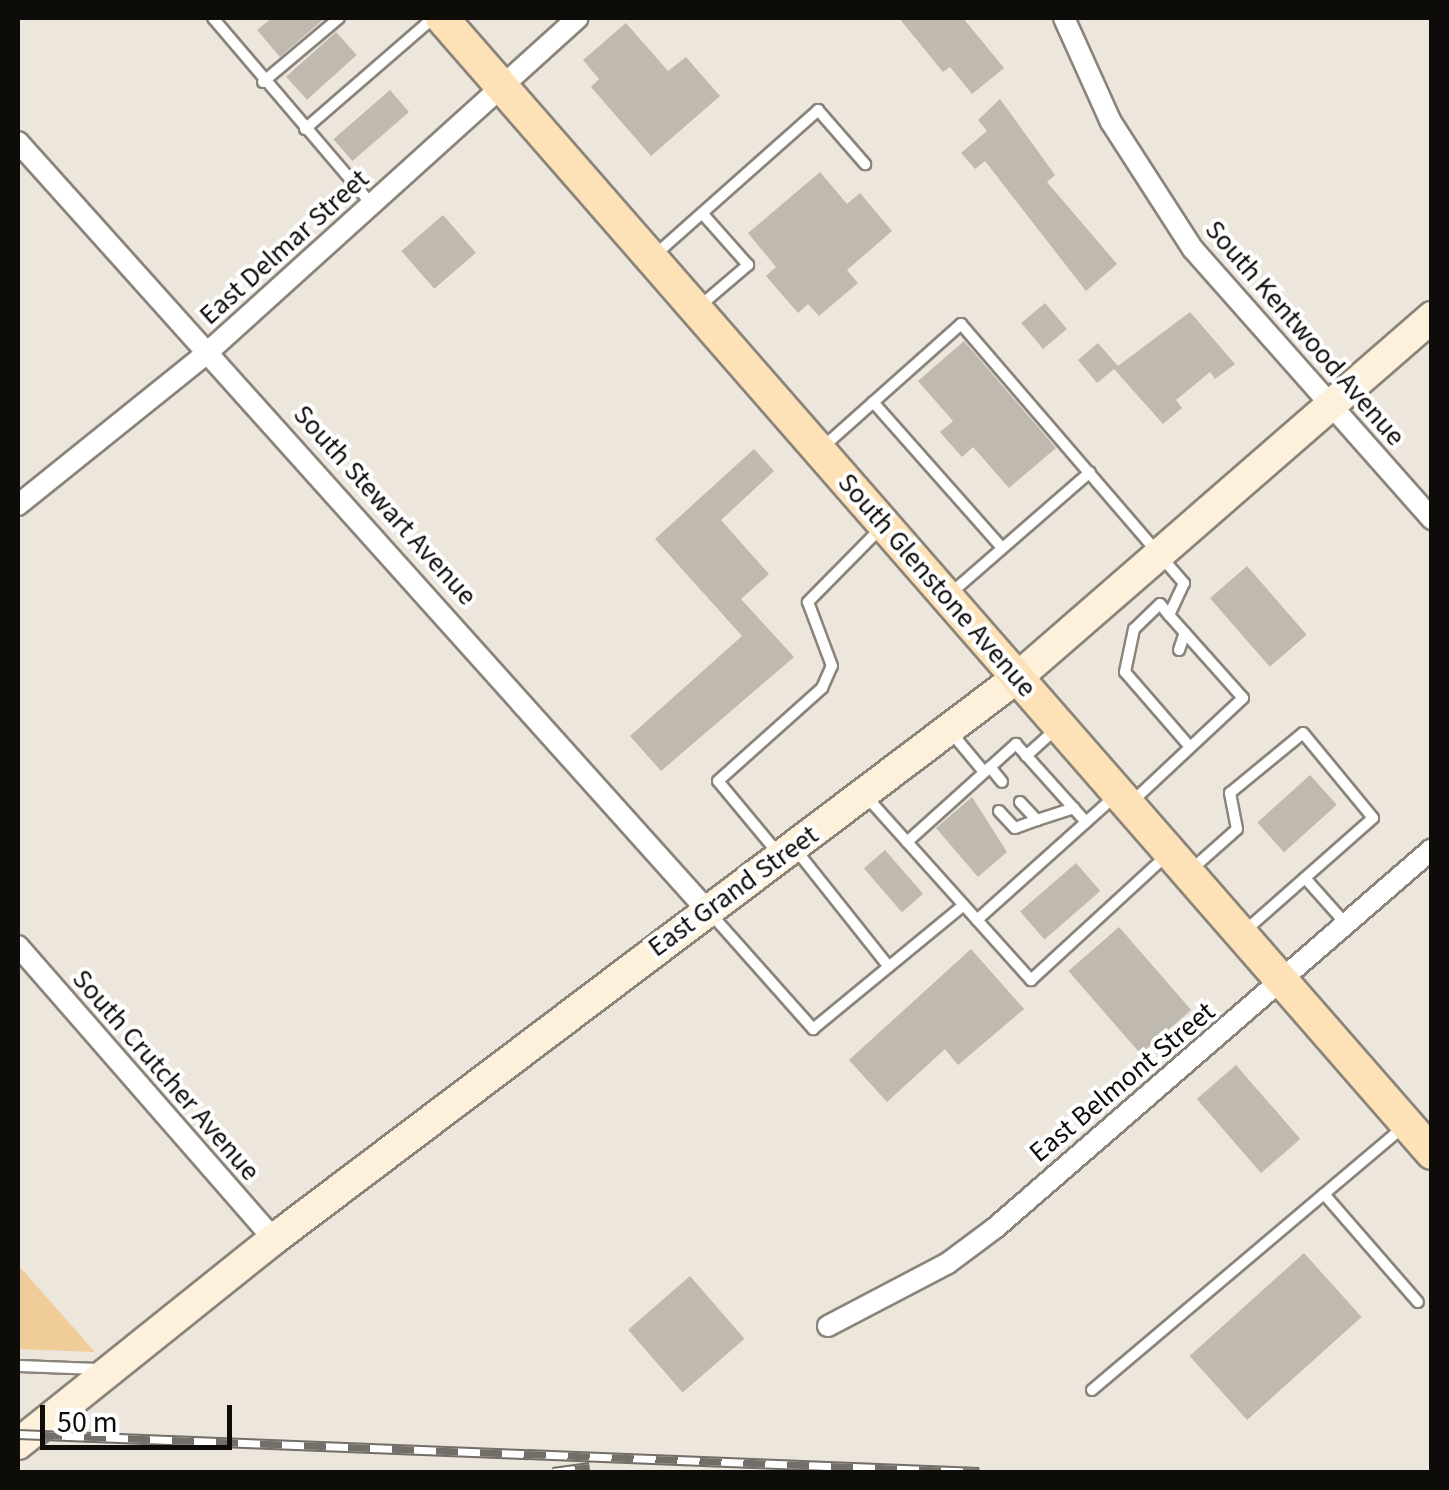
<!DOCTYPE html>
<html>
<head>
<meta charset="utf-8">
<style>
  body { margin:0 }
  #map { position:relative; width:1449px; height:1490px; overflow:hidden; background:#ede6dc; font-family:"Source Sans 3",sans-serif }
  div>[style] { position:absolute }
  .green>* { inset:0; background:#f0cd98 }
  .building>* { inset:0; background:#bfb9af; transform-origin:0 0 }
  .roads { filter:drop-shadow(2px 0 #8a847b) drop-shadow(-2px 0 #8a847b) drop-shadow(0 2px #8a847b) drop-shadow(0 -2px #8a847b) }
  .service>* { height:10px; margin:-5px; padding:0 5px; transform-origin:5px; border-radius:5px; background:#fff }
  .minor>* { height:20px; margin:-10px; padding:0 10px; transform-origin:10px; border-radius:10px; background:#fff }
  .secondary>* { height:30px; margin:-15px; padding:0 15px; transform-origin:15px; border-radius:15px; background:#fef1db }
  .primary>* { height:32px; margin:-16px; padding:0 16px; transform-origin:16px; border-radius:16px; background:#fde2b7 }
  .rail>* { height:11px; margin-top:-5.5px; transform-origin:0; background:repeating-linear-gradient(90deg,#fff 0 22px,#736e68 0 44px); box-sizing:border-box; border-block:2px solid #736e68 }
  span { translate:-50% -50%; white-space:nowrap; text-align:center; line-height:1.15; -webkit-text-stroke:8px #fff; paint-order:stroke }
  .street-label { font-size:28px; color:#0e0c09 }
  .frame { position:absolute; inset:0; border:20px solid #0e0c09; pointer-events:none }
  .scale { position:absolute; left:40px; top:1405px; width:192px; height:45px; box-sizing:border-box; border:5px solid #0e0c09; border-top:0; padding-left:12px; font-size:30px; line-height:35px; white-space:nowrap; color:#0e0c09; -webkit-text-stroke:8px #fff; paint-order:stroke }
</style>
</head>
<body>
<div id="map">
  <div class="green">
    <i style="clip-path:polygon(18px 1265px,95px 1352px,18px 1349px)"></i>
  </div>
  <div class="building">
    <i style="clip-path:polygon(272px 18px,325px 18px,280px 57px,257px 30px)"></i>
    <i style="clip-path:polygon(899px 18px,963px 18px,1004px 68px,972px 94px,950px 67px,943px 72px)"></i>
    <i style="clip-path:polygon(626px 23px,668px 71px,686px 57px,720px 96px,651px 156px,591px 87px,599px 79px,583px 60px)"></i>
    <i style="left:336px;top:32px;width:31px;height:67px;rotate:48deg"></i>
    <i style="left:390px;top:90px;width:29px;height:75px;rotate:49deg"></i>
    <i style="clip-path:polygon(1000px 99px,1055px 175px,1047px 182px,1117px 264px,1086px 291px,985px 161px,975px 169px,961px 153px,987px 131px,978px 120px)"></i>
    <i style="clip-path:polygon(820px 172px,847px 204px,860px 193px,892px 231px,847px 270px,858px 283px,819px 316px,808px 304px,798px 313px,766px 276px,776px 267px,748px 233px)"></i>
    <i style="left:443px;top:215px;width:50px;height:55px;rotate:49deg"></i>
    <i style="left:1045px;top:303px;width:34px;height:31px;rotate:50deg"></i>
    <i style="clip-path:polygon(1190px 312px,1235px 364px,1215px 379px,1210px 372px,1176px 400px,1182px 408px,1163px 424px,1114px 369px,1097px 383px,1078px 360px,1098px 343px,1118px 366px)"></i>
    <i style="clip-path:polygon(964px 341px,1056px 448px,1009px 488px,973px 447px,962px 457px,940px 432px,953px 421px,918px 381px)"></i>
    <i style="clip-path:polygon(754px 449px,774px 471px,721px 520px,769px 574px,741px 599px,794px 657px,661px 771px,630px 736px,742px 636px,655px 539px)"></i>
    <i style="left:1247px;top:566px;width:91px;height:49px;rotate:49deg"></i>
    <i style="left:1310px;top:775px;width:40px;height:71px;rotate:48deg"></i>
    <i style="clip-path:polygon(972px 797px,1007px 852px,978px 877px,936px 828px)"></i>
    <i style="left:885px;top:850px;width:58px;height:28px;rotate:49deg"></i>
    <i style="left:1076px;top:863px;width:37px;height:74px;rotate:49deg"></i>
    <i style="left:1119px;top:927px;width:110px;height:67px;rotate:49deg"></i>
    <i style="clip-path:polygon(971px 949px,1024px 1009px,958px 1065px,945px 1049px,887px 1102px,849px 1060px)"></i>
    <i style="left:1236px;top:1065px;width:98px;height:52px;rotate:49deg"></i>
    <i style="left:1304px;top:1253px;width:86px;height:154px;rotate:48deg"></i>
    <i style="left:690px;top:1276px;width:83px;height:82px;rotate:49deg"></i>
  </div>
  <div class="roads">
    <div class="service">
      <i style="left:213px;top:18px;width:245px;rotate:49.6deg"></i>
      <i style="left:263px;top:82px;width:99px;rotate:-40.1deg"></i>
      <i style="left:305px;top:129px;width:169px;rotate:-40.9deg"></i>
      <i style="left:656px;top:254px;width:217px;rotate:-41.6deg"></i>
      <i style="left:818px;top:110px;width:72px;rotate:49deg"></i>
      <i style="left:701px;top:305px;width:62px;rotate:-40.4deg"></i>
      <i style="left:748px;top:265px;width:69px;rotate:-131.5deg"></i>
      <i style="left:873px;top:402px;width:195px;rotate:48.5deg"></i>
      <i style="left:823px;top:447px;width:185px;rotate:-41.7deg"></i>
      <i style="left:961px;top:324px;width:342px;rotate:49.3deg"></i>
      <i style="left:1184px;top:583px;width:35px;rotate:115deg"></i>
      <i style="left:1169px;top:615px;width:111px;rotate:48.3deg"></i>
      <i style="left:1243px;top:698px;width:151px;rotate:136.9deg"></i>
      <i style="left:951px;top:593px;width:184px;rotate:-41deg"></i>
      <i style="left:1169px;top:615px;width:14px;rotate:-129deg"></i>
      <i style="left:1160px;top:604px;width:36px;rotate:136deg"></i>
      <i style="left:1134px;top:629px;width:44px;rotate:101.8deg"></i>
      <i style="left:1125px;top:672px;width:99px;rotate:49.1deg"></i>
      <i style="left:1179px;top:650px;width:18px;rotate:-71deg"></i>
      <i style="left:950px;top:731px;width:53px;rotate:50.3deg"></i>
      <i style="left:1026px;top:756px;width:39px;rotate:-42deg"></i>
      <i style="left:990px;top:767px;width:19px;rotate:51deg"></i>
      <i style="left:865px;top:795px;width:249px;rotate:48.1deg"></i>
      <i style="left:1031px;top:980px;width:186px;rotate:-42.6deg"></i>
      <i style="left:1020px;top:802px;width:25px;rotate:47deg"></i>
      <i style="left:1037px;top:820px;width:39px;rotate:-18deg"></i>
      <i style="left:999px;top:811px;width:23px;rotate:47deg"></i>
      <i style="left:1015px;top:828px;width:23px;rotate:-20deg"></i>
      <i style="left:907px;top:842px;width:147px;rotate:-42deg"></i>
      <i style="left:1016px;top:744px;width:105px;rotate:48.1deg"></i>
      <i style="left:796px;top:850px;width:149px;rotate:51.5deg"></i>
      <i style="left:777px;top:852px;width:92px;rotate:-129.7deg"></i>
      <i style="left:718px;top:781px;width:140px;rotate:-41.8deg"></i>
      <i style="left:822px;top:688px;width:24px;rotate:-66deg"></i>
      <i style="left:832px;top:666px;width:68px;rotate:-110.6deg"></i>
      <i style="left:808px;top:602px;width:103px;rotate:-45.4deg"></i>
      <i style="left:1192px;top:869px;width:60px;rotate:-41.6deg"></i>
      <i style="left:1237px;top:829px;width:37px;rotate:-101deg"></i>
      <i style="left:1230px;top:793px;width:94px;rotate:-39.4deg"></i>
      <i style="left:1303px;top:733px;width:110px;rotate:50.5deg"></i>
      <i style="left:1373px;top:818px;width:171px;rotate:138.6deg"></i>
      <i style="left:1305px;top:878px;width:62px;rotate:48.3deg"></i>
      <i style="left:711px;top:914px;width:154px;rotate:48.4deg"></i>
      <i style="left:813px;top:1029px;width:195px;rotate:-39.4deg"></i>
      <i style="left:977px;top:920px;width:184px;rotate:-41.9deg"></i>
      <i style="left:1324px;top:1194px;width:143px;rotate:49deg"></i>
      <i style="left:18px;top:1366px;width:81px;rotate:2.1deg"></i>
      <i style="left:1092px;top:1390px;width:406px;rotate:-40.2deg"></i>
    </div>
    <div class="minor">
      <i style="left:1064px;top:18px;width:114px;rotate:65.7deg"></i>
      <i style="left:1111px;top:122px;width:151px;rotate:57.2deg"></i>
      <i style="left:1193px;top:249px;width:361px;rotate:48.5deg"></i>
      <i style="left:18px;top:142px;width:1030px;rotate:48.11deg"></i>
      <i style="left:18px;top:505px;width:244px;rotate:-38.8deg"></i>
      <i style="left:208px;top:352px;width:498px;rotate:-42.1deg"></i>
      <i style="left:18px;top:946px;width:389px;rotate:48.9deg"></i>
      <i style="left:828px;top:1326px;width:136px;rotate:-27.7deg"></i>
      <i style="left:948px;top:1263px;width:59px;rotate:-36.7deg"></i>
      <i style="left:995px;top:1228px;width:578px;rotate:-40.93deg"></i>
    </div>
    <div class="secondary">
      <i style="left:18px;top:1444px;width:328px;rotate:-38.7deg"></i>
      <i style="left:274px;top:1239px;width:932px;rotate:-37.07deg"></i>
      <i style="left:1018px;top:677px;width:549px;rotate:-41.01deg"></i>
    </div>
    <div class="primary">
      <i style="left:442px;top:18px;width:1506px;rotate:48.9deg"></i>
    </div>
  </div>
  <div class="rail">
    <i style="left:18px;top:1434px;width:962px;rotate:2.26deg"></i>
    <i style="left:553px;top:1472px;width:37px;rotate:-8deg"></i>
  </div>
  <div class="street-label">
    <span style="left:284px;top:247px;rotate:-42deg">East Delmar Street</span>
    <span style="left:1305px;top:333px;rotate:49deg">South Kentwood Avenue</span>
    <span style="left:385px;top:505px;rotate:48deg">South Stewart Avenue</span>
    <span style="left:937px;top:585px;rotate:49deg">South Glenstone Avenue</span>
    <span style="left:733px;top:891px;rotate:-36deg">East Grand Street</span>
    <span style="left:166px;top:1075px;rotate:49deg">South Crutcher Avenue</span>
    <span style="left:1122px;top:1082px;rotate:-40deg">East Belmont Street</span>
  </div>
  <div class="frame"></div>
  <div class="scale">50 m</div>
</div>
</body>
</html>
